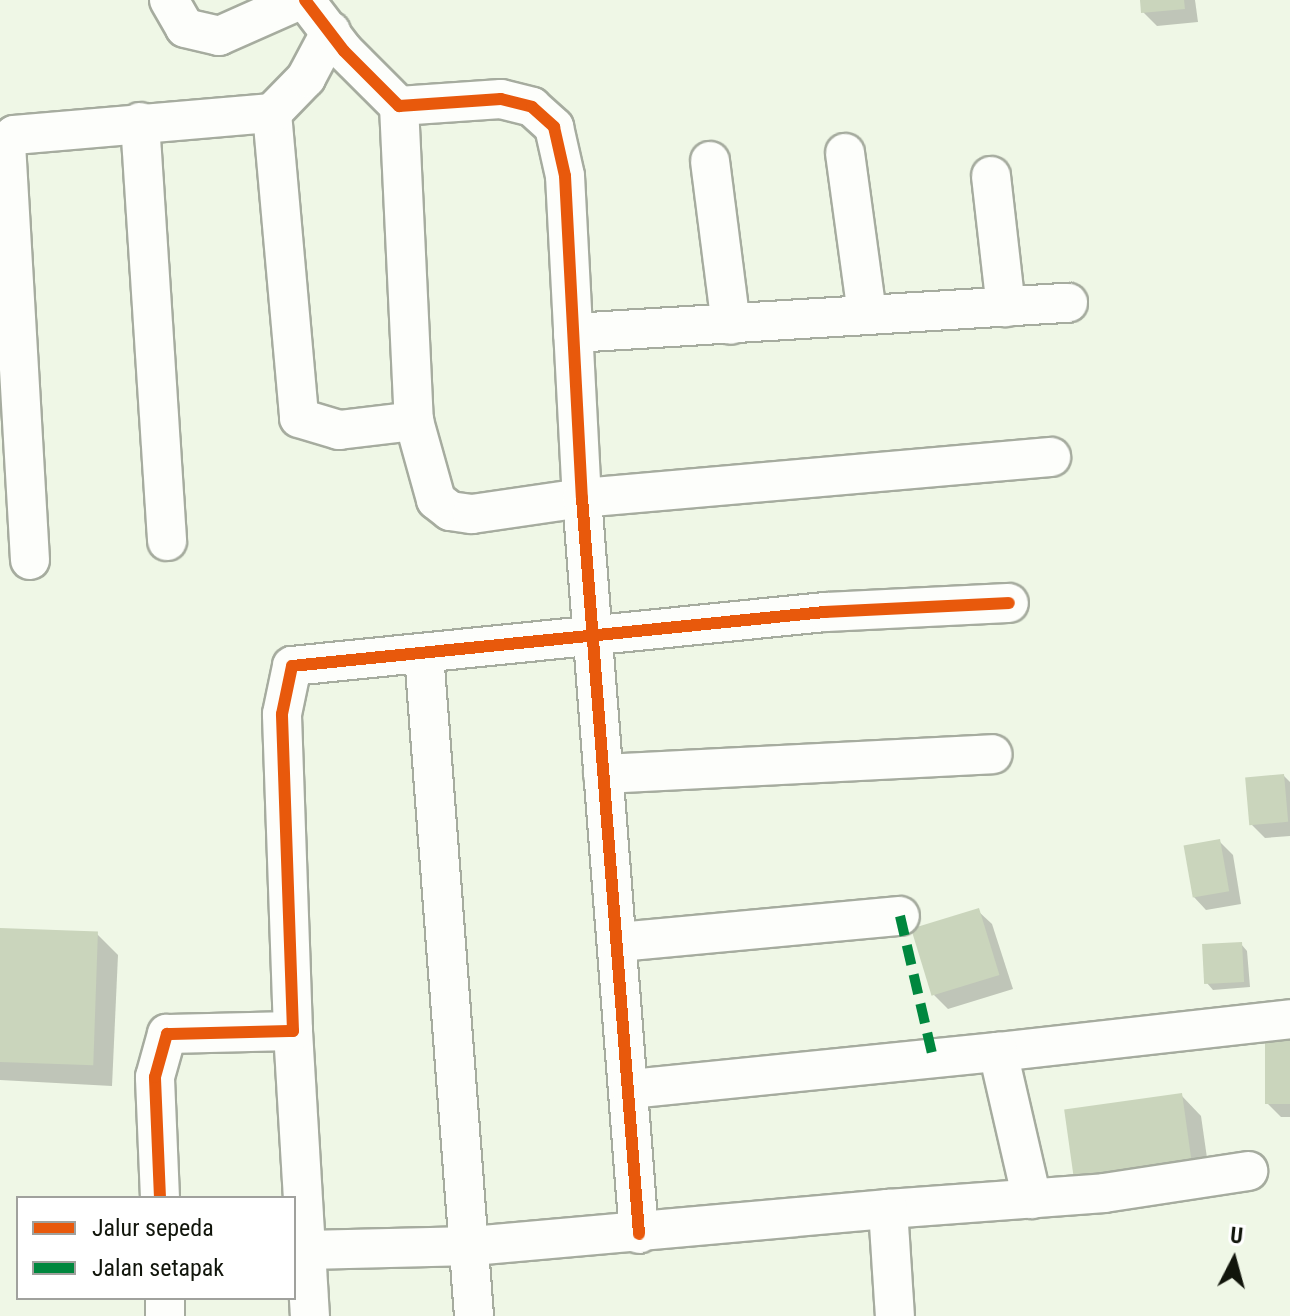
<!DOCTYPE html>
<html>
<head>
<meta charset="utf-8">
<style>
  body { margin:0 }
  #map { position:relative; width:1290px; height:1316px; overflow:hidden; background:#eff7e6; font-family:"Roboto Condensed",sans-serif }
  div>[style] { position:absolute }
  .shadow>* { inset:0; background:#0003 }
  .building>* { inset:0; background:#cad5bc; transform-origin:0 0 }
  .roads { filter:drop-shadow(2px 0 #a6ac9f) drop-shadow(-2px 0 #a6ac9f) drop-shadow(0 2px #a6ac9f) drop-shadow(0 -2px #a6ac9f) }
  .minor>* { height:38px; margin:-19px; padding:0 19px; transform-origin:19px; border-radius:19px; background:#fdfefb }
  .quiet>* { height:10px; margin-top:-5px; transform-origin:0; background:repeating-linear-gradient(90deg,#00873e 0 20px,transparent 0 30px) }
  .cycleway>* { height:12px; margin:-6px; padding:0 6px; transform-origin:6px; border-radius:6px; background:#e8590c }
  span { translate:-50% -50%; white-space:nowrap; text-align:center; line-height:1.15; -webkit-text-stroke:7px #fff; paint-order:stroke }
  .legend { position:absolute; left:16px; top:1196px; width:280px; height:104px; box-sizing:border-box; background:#fff; border:2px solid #a0a19d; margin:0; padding:10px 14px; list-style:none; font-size:24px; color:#11150b }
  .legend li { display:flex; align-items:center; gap:16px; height:40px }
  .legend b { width:40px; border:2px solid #a0a19d }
  .north { position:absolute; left:1194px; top:1220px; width:80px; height:80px; -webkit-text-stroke:6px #fff; paint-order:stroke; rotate:6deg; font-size:22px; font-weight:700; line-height:32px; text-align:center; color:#11150b }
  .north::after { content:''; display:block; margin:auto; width:28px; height:36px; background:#11150b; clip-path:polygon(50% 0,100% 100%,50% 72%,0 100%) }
</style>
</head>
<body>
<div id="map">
  <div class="shadow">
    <i style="clip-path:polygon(1142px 0,1195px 0,1198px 22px,1157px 26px,1143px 12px)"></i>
    <i style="clip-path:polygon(1284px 776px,1290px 782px,1290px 836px,1265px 838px,1251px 824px)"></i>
    <i style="clip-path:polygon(1220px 842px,1233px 855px,1241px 904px,1206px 910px,1193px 896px)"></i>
    <i style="clip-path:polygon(978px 911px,992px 924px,1013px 989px,948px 1009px,934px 995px)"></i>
    <i style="clip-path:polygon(0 930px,97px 934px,118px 955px,112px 1086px,0 1080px)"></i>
    <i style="clip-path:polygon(1241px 944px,1247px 951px,1250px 987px,1213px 990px,1207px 983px)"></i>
    <i style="clip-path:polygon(1290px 1039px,1290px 1117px,1281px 1117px,1267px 1103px)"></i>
    <i style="clip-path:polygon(1181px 1095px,1201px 1116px,1211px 1186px,1075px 1181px)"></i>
  </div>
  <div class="building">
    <i style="clip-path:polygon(1140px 0,1184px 0,1185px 9px,1141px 13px)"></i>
    <i style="left:1284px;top:774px;width:48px;height:39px;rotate:85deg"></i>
    <i style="left:1220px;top:839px;width:53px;height:37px;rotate:80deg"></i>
    <i style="left:979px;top:908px;width:70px;height:71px;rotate:73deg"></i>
    <i style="left:0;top:928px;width:98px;height:134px;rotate:2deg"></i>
    <i style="left:1242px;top:942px;width:40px;height:40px;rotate:87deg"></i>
    <i style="left:1265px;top:1037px;width:25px;height:67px"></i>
    <i style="left:1182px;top:1093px;width:74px;height:119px;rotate:82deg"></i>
  </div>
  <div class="roads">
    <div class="minor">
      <i style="left:169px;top:0;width:32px;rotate:60deg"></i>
      <i style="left:185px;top:28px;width:35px;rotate:13deg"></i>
      <i style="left:219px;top:36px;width:89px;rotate:-24deg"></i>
      <i style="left:305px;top:0;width:64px;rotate:52.6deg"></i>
      <i style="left:344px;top:51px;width:78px;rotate:45deg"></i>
      <i style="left:399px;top:106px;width:102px;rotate:-3.9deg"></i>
      <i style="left:501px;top:99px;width:32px;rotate:14deg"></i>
      <i style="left:532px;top:107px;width:30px;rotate:42deg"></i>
      <i style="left:554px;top:127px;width:50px;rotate:77.3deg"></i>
      <i style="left:565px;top:176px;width:322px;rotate:87deg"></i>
      <i style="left:582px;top:498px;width:738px;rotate:85.57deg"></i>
      <i style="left:399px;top:106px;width:315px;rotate:87.3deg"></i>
      <i style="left:414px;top:421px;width:82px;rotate:74.4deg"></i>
      <i style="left:436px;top:500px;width:18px;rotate:38deg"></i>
      <i style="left:450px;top:511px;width:22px;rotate:8deg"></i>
      <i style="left:472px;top:514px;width:111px;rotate:-8.3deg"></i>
      <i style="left:582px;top:498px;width:471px;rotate:-5deg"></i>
      <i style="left:272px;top:113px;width:306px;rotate:84.9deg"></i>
      <i style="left:299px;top:418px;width:42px;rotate:16.7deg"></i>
      <i style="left:339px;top:430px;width:76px;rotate:-6.8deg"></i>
      <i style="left:140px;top:122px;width:420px;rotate:86.3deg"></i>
      <i style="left:845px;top:153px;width:162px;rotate:82.2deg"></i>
      <i style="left:710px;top:161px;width:165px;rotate:82.7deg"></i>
      <i style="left:991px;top:176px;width:132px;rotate:83.5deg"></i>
      <i style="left:573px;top:333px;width:496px;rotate:-3.5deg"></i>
      <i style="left:30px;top:560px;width:417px;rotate:-93.3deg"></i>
      <i style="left:6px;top:144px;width:12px;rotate:-48deg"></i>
      <i style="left:14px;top:135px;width:259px;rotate:-4.9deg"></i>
      <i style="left:272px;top:113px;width:49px;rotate:-45.8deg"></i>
      <i style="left:306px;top:78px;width:53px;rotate:-62deg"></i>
      <i style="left:424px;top:654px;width:664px;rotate:85.68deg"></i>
      <i style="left:603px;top:774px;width:390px;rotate:-2.9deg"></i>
      <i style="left:619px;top:942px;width:282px;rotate:-5.3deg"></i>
      <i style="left:293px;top:1031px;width:286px;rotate:86.6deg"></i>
      <i style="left:998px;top:1052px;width:294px;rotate:-6.4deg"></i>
      <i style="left:631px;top:1089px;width:369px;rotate:-5.8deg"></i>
      <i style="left:998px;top:1052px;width:151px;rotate:77deg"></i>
      <i style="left:160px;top:1198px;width:121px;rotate:-92.4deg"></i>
      <i style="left:155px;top:1077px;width:45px;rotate:-74.4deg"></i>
      <i style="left:167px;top:1034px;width:126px;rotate:-1.4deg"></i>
      <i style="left:293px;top:1031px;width:317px;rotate:-92deg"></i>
      <i style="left:282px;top:714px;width:49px;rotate:-78.2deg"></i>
      <i style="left:292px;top:666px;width:536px;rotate:-5.79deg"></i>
      <i style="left:825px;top:612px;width:184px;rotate:-2.8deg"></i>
      <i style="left:888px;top:1209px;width:217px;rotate:-4.2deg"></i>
      <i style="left:1104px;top:1193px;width:146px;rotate:-8.7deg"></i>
      <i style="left:307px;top:1250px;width:165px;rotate:-1.4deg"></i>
      <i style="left:472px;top:1246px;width:418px;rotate:-5.1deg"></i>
      <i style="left:888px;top:1209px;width:107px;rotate:86.3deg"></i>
      <i style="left:165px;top:1298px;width:18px;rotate:90deg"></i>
    </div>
  </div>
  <div class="quiet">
    <i style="left:900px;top:916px;width:146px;rotate:76.9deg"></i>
  </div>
  <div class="cycleway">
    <i style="left:305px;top:0;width:64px;rotate:52.6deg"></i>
    <i style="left:344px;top:51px;width:78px;rotate:45deg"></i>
    <i style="left:399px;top:106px;width:102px;rotate:-3.9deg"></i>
    <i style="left:501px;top:99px;width:32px;rotate:14deg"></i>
    <i style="left:532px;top:107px;width:30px;rotate:42deg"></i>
    <i style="left:554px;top:127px;width:50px;rotate:77.3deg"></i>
    <i style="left:565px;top:176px;width:322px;rotate:87deg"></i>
    <i style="left:582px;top:498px;width:738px;rotate:85.57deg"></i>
    <i style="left:160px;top:1198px;width:121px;rotate:-92.4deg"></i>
    <i style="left:155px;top:1077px;width:45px;rotate:-74.4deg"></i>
    <i style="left:167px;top:1034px;width:126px;rotate:-1.4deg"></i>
    <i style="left:293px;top:1031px;width:317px;rotate:-92deg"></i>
    <i style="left:282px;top:714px;width:49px;rotate:-78.2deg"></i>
    <i style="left:292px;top:666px;width:536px;rotate:-5.79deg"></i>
    <i style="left:825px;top:612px;width:184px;rotate:-2.8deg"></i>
  </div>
  <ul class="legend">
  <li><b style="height:10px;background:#e8590c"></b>Jalur sepeda</li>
  <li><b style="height:10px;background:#00873e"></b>Jalan setapak</li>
  </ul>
  <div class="north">U</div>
</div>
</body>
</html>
